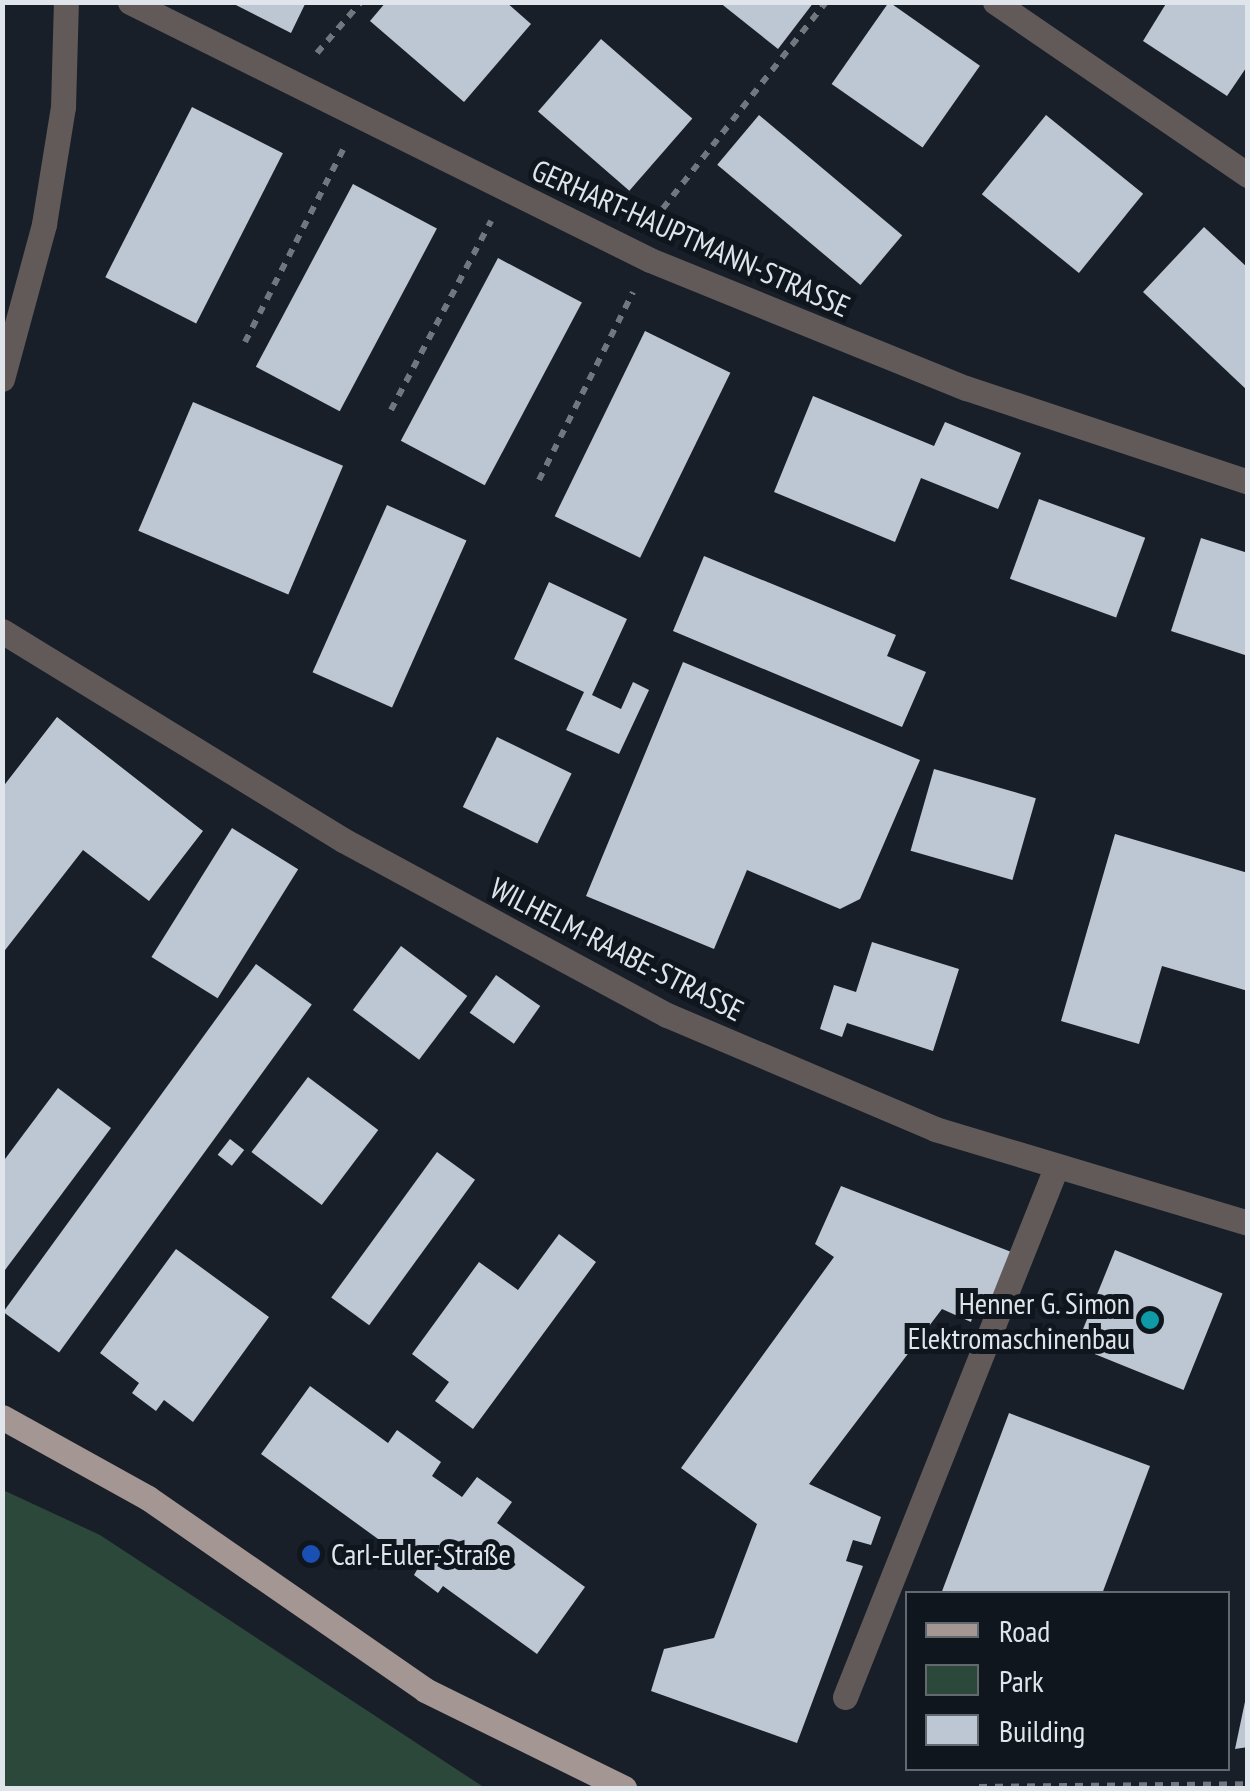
<!DOCTYPE html>
<html>
<head>
<meta charset="utf-8">
<style>
  body { margin:0 }
  #map { position:relative; width:1250px; height:1791px; overflow:hidden; background:#181f28; font-family:"PT Sans Narrow",sans-serif }
  div>[style] { position:absolute }
  .green>* { inset:0; background:#2b483a }
  .building>* { inset:0; background:#bcc7d3; transform-origin:0 0 }
  .path>* { height:6px; margin-top:-3px; transform-origin:0; background:repeating-linear-gradient(90deg,#71777f 0 8px,transparent 0 16px) }
  .minor>* { height:25px; margin:-12.5px; padding:0 12.5px; transform-origin:12.5px; border-radius:12.5px; background:#615a58 }
  .major>* { height:25px; margin:-12.5px; padding:0 12.5px; transform-origin:12.5px; border-radius:12.5px; background:#a49692 }
  .dots>* { width:28px; height:28px; translate:-50% -50%; box-sizing:border-box; border:5px solid #0f161e; border-radius:50% }
  span { translate:-50% -50%; white-space:nowrap; text-align:center; line-height:1.15; -webkit-text-stroke:10px #0f161e; paint-order:stroke }
  .street-label { font-size:30px; color:#e0e5eb }
  .poi-label { font-size:30px; color:#e0e5eb }
  .right { translate:-100% -50%; text-align:right }
  .left { translate:0 -50%; text-align:left }
  .frame { position:absolute; inset:0; border:5px solid #e0e5eb; pointer-events:none }
  .legend { position:absolute; left:905px; top:1591px; width:325px; height:180px; box-sizing:border-box; background:#0f161e; border:2px solid #636970; margin:0; padding:12px 18px; list-style:none; font-size:30px; color:#e0e5eb }
  .legend li { display:flex; align-items:center; gap:20px; height:50px }
  .legend b { width:50px; border:2px solid #636970 }
</style>
</head>
<body>
<div id="map">
  <div class="green">
    <i style="clip-path:polygon(3px 1490px,100px 1535px,485px 1788px,3px 1788px)"></i>
  </div>
  <div class="building">
    <i style="clip-path:polygon(230px 2px,306px 2px,291px 33px)"></i>
    <i style="clip-path:polygon(386px 2px,506px 2px,531px 24px,464px 102px,370px 21px)"></i>
    <i style="clip-path:polygon(719px 2px,814px 2px,778px 49px)"></i>
    <i style="left:889px;top:2px;width:111px;height:100px;rotate:35deg"></i>
    <i style="clip-path:polygon(1167px 2px,1248px 2px,1248px 65px,1227px 96px,1143px 41px)"></i>
    <i style="left:601px;top:39px;width:121px;height:96px;rotate:41deg"></i>
    <i style="left:192px;top:107px;width:102px;height:191px;rotate:27deg"></i>
    <i style="left:759px;top:115px;width:187px;height:65px;rotate:40deg"></i>
    <i style="left:1046px;top:115px;width:125px;height:102px;rotate:39deg"></i>
    <i style="left:353px;top:184px;width:95px;height:207px;rotate:28deg"></i>
    <i style="clip-path:polygon(1204px 227px,1248px 268px,1248px 391px,1143px 292px)"></i>
    <i style="left:498px;top:258px;width:95px;height:207px;rotate:28deg"></i>
    <i style="left:645px;top:331px;width:95px;height:206px;rotate:26deg"></i>
    <i style="clip-path:polygon(813px 396px,934px 446px,945px 422px,1021px 453px,998px 509px,921px 478px,895px 542px,774px 492px)"></i>
    <i style="left:193px;top:402px;width:163px;height:140px;rotate:23deg"></i>
    <i style="left:1039px;top:499px;width:113px;height:85px;rotate:20deg"></i>
    <i style="left:387px;top:505px;width:87px;height:183px;rotate:24deg"></i>
    <i style="clip-path:polygon(1201px 538px,1248px 553px,1248px 656px,1171px 631px)"></i>
    <i style="clip-path:polygon(704px 556px,896px 635px,887px 656px,926px 672px,902px 727px,673px 631px)"></i>
    <i style="clip-path:polygon(549px 582px,627px 619px,592px 695px,621px 709px,633px 682px,649px 690px,619px 754px,566px 730px,584px 692px,514px 659px)"></i>
    <i style="clip-path:polygon(683px 662px,920px 760px,860px 899px,840px 909px,747px 870px,714px 949px,586px 896px)"></i>
    <i style="clip-path:polygon(57px 717px,203px 831px,149px 901px,83px 850px,2px 954px,2px 788px)"></i>
    <i style="left:497px;top:737px;width:83px;height:78px;rotate:26deg"></i>
    <i style="left:934px;top:769px;width:106px;height:85px;rotate:16deg"></i>
    <i style="left:232px;top:828px;width:78px;height:152px;rotate:32deg"></i>
    <i style="clip-path:polygon(1115px 834px,1248px 873px,1248px 991px,1162px 966px,1139px 1044px,1061px 1021px)"></i>
    <i style="clip-path:polygon(872px 942px,959px 969px,933px 1051px,847px 1023px,842px 1037px,820px 1029px,834px 985px,856px 992px)"></i>
    <i style="left:401px;top:946px;width:83px;height:80px;rotate:37deg"></i>
    <i style="left:256px;top:964px;width:69px;height:430px;rotate:36deg"></i>
    <i style="left:496px;top:975px;width:54px;height:46px;rotate:35deg"></i>
    <i style="left:308px;top:1077px;width:88px;height:94px;rotate:37deg"></i>
    <i style="clip-path:polygon(58px 1088px,111px 1128px,2px 1274px,2px 1163px)"></i>
    <i style="left:230px;top:1139px;width:18px;height:20px;rotate:38deg"></i>
    <i style="left:437px;top:1152px;width:47px;height:180px;rotate:36deg"></i>
    <i style="clip-path:polygon(841px 1186px,1014px 1253px,991px 1313px,975px 1307px,971px 1322px,942px 1309px,809px 1484px,881px 1517px,871px 1545px,853px 1540px,846px 1561px,863px 1566px,797px 1743px,651px 1691px,664px 1649px,714px 1638px,757px 1524px,681px 1468px,834px 1257px,815px 1244px)"></i>
    <i style="clip-path:polygon(559px 1234px,596px 1262px,473px 1429px,435px 1401px,449px 1382px,412px 1354px,479px 1262px,518px 1290px)"></i>
    <i style="clip-path:polygon(176px 1249px,269px 1317px,193px 1422px,164px 1400px,156px 1411px,132px 1393px,139px 1383px,100px 1353px)"></i>
    <i style="left:1115px;top:1250px;width:116px;height:104px;rotate:22deg"></i>
    <i style="clip-path:polygon(310px 1386px,388px 1443px,397px 1430px,441px 1462px,432px 1476px,462px 1497px,477px 1477px,512px 1502px,497px 1523px,585px 1587px,537px 1654px,443px 1586px,438px 1593px,414px 1575px,418px 1568px,261px 1454px)"></i>
    <i style="clip-path:polygon(1009px 1413px,1150px 1466px,1102px 1594px,941px 1594px)"></i>
    <i style="clip-path:polygon(1246px 1697px,1248px 1747px,1235px 1749px)"></i>
  </div>
  <div class="path">
    <i style="left:317px;top:53px;width:67px;rotate:-49.2deg"></i>
    <i style="left:653px;top:221px;width:279px;rotate:-51.7deg"></i>
    <i style="left:245px;top:342px;width:216px;rotate:-63deg"></i>
    <i style="left:391px;top:410px;width:214px;rotate:-62.1deg"></i>
    <i style="left:539px;top:480px;width:210px;rotate:-63.4deg"></i>
    <i style="left:979px;top:1787px;width:269px;rotate:-0.6deg"></i>
  </div>
  <div class="minor">
    <i style="left:130px;top:2px;width:580px;rotate:26.39deg"></i>
    <i style="left:650px;top:260px;width:341px;rotate:22.1deg"></i>
    <i style="left:966px;top:388px;width:297px;rotate:18.4deg"></i>
    <i style="left:995px;top:2px;width:306px;rotate:34.4deg"></i>
    <i style="left:2px;top:379px;width:161px;rotate:-74.8deg"></i>
    <i style="left:44px;top:224px;width:119px;rotate:-80.8deg"></i>
    <i style="left:63px;top:107px;width:105px;rotate:-88.4deg"></i>
    <i style="left:2px;top:631px;width:400px;rotate:31.5deg"></i>
    <i style="left:343px;top:840px;width:368px;rotate:28.4deg"></i>
    <i style="left:667px;top:1015px;width:291px;rotate:23deg"></i>
    <i style="left:935px;top:1129px;width:327px;rotate:16.7deg"></i>
    <i style="left:845px;top:1697px;width:567px;rotate:-68.27deg"></i>
  </div>
  <div class="major">
    <i style="left:2px;top:1417px;width:167px;rotate:29deg"></i>
    <i style="left:148px;top:1498px;width:337px;rotate:34.7deg"></i>
    <i style="left:425px;top:1690px;width:222px;rotate:26.2deg"></i>
  </div>
  <div class="dots">
    <i style="left:1150px;top:1320px;background:#0f9aa8"></i>
    <i style="left:311px;top:1554px;background:#1a4fb4"></i>
  </div>
  <div class="street-label">
    <span style="left:691px;top:238px;rotate:24deg">GERHART-HAUPTMANN-STRASSE</span>
    <span style="left:617px;top:949px;rotate:27deg">WILHELM-RAABE-STRASSE</span>
  </div>
  <div class="poi-label">
    <span class="right" style="left:1130px;top:1320px">Henner G. Simon<br>Elektromaschinenbau</span>
    <span class="left" style="left:331px;top:1554px">Carl-Euler-Straße</span>
  </div>
  <div class="frame"></div>
  <ul class="legend">
  <li><b style="height:12px;background:#a49692"></b>Road</li>
  <li><b style="height:28px;background:#2b483a"></b>Park</li>
  <li><b style="height:28px;background:#bcc7d3"></b>Building</li>
  </ul>
</div>
</body>
</html>
